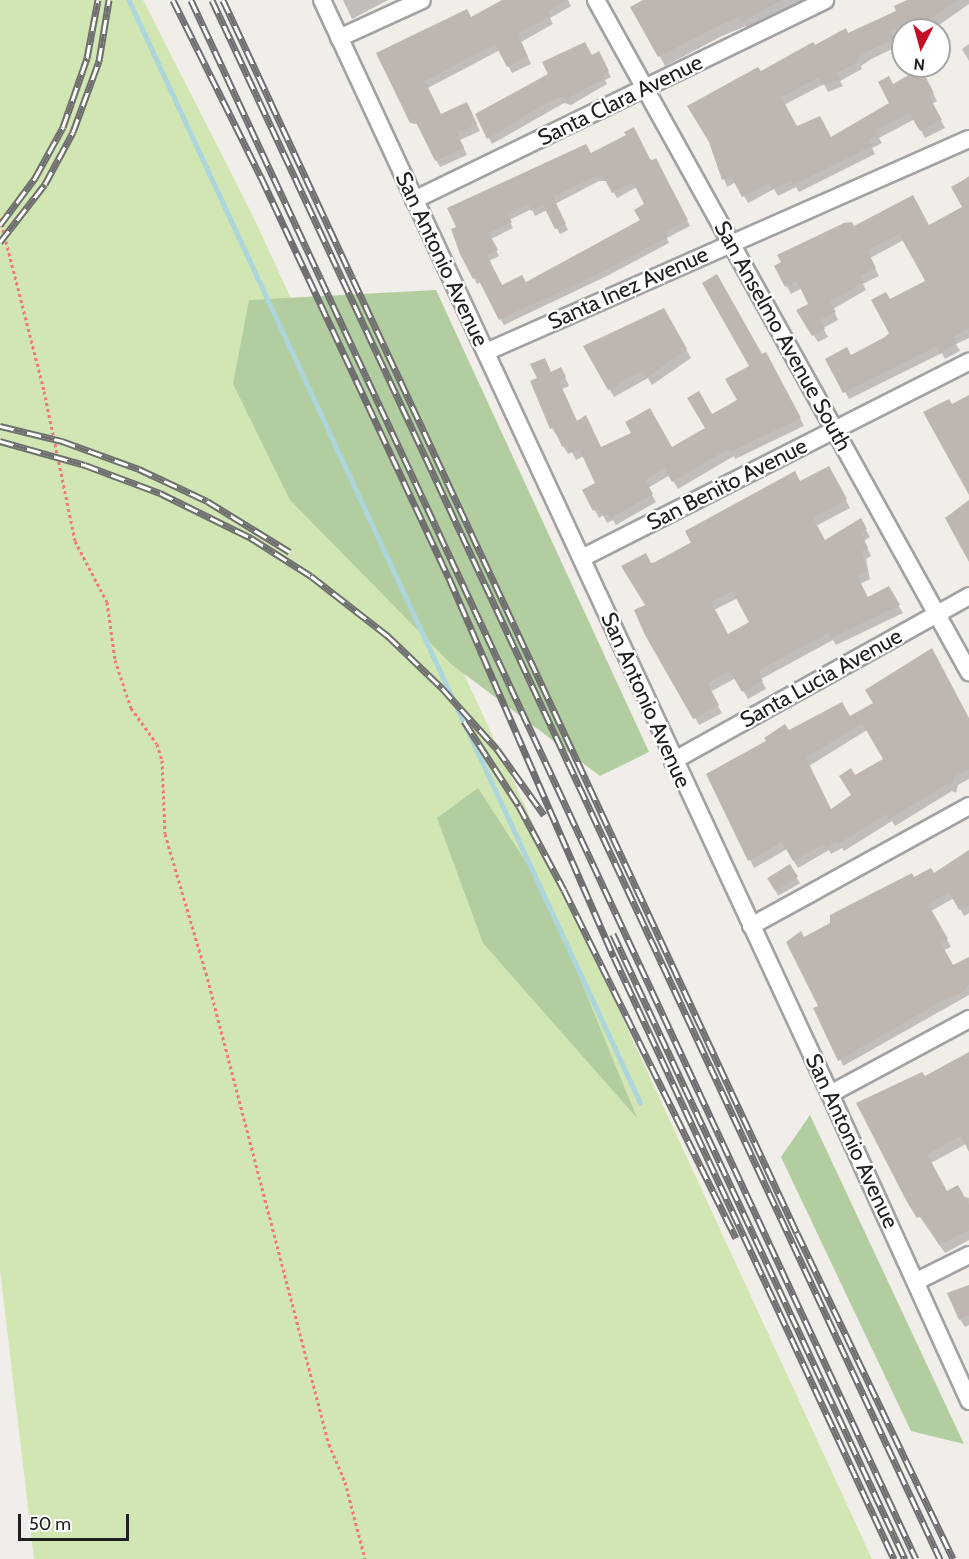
<!DOCTYPE html>
<html>
<head>
<meta charset="utf-8">
<style>
  body { margin:0 }
  #map { position:relative; width:969px; height:1559px; overflow:hidden; background:#f1ede9; font-family:Cabin,sans-serif }
  div>[style] { position:absolute }
  .grass>* { inset:0; background:#d2e6b3 }
  .forest>* { inset:0; background:#b2cda0 }
  .shadow>* { inset:0; background:#0003; transform-origin:0 0 }
  .stream>* { height:4.5px; margin:-2.25px; padding:0 2.25px; transform-origin:2.25px; border-radius:2.25px; background:#add5db }
  .building>* { inset:0; background:#beb6b1; transform-origin:0 0 }
  .path>* { height:3px; margin-top:-1.5px; transform-origin:0; background:repeating-linear-gradient(90deg,#f07a7b 0 3px,transparent 0 6px) }
  .roads { filter:drop-shadow(2px 0 #a2a2a2) drop-shadow(-2px 0 #a2a2a2) drop-shadow(0 2px #a2a2a2) drop-shadow(0 -2px #a2a2a2) }
  .minor>* { height:16px; margin:-8px; padding:0 8px; transform-origin:8px; border-radius:8px; background:#fff }
  .rail>* { height:7px; margin-top:-3.5px; transform-origin:0; background:repeating-linear-gradient(90deg,#fff 0 14px,#6f6f6f 0 28px); box-sizing:border-box; border-block:2px solid #6f6f6f }
  span { translate:-50% -50%; white-space:nowrap; text-align:center; line-height:1.15; -webkit-text-stroke:4.5px #fff; paint-order:stroke }
  .street-label { font-size:22px; color:#212121 }
  .north { position:absolute; left:891px; top:18px; width:60px; height:60px; box-sizing:border-box; background:#fff; border:2px solid #a6a6a6; border-radius:50%; rotate:186deg; font-size:16px; font-weight:700; line-height:24px; text-align:center; color:#212121 }
  .north::after { content:''; display:block; margin:auto; width:21px; height:27px; background:#c30f23; clip-path:polygon(50% 0,100% 100%,50% 72%,0 100%) }
  .scale { position:absolute; left:18px; top:1514px; width:111px; height:27px; box-sizing:border-box; border:3px solid #212121; border-top:0; padding-left:8px; font-size:18px; line-height:21px; white-space:nowrap; color:#212121; -webkit-text-stroke:4px #fff; paint-order:stroke }
</style>
</head>
<body>
<div id="map">
  <div class="grass">
    <i style="clip-path:polygon(0 0,143px 0,252px 214px,872px 1559px,34px 1559px,0 1269px)"></i>
  </div>
  <div class="forest">
    <i style="clip-path:polygon(436px 290px,649px 752px,600px 776px,451px 664px,290px 500px,233px 384px,249px 300px)"></i>
    <i style="clip-path:polygon(478px 788px,543px 888px,637px 1118px,483px 943px,437px 818px)"></i>
    <i style="clip-path:polygon(810px 1115px,964px 1444px,911px 1431px,781px 1157px)"></i>
  </div>
  <div class="shadow">
    <i style="clip-path:polygon(343px 0,388px 0,352px 19px)"></i>
    <i style="clip-path:polygon(505px 0,568px 0,571px 6px,550px 18px,553px 24px,521px 42px,531px 64px,512px 73px,500px 50px,428px 88px,441px 116px,470px 111px,480px 131px,460px 140px,467px 155px,440px 167px,378px 53px,471px 19px)"></i>
    <i style="clip-path:polygon(647px 0,803px 0,748px 30px,746px 26px,722px 36px,665px 66px,633px 8px)"></i>
    <i style="clip-path:polygon(916px 0,969px 0,969px 4px,932px 30px,903px 30px,903px 44px,871px 59px,861px 66px,862px 69px,840px 81px,843px 86px,828px 92px,824px 84px,784px 105px,796px 128px,831px 138px,891px 103px,892px 86px,921px 70px,937px 101px,932px 104px,945px 128px,925px 138px,915px 119px,879px 138px,882px 143px,872px 148px,875px 154px,799px 192px,796px 187px,778px 196px,774px 189px,748px 203px,736px 182px,727px 187px,711px 142px,760px 73px,898px 12px)"></i>
    <i style="clip-path:polygon(969px 44px,969px 61px,962px 49px)"></i>
    <i style="clip-path:polygon(598px 53px,611px 77px,605px 80px,607px 84px,571px 105px,564px 103px,492px 144px,477px 114px)"></i>
    <i style="clip-path:polygon(evenodd,590px 155px,656px 160px,690px 226px,667px 238px,669px 243px,607px 276px,504px 325px,481px 282px,477px 284px,453px 230px,590px 155px,599px 181px,607px 181px,617px 198px,637px 187px,646px 204px,642px 221px,526px 284px,502px 287px,489px 261px,499px 256px,491px 239px,513px 228px,509px 220px,532px 209px,535px 216px,547px 210px,560px 234px,568px 230px,555px 204px,599px 181px)"></i>
    <i style="clip-path:polygon(969px 176px,969px 338px,956px 344px,960px 351px,945px 359px,942px 353px,849px 399px,827px 360px,851px 357px,886px 338px,891px 333px,890px 301px,927px 281px,904px 240px,870px 258px,879px 276px,863px 284px,866px 290px,833px 309px,838px 320px,823px 328px,828px 337px,818px 342px,798px 311px,810px 304px,802px 288px,791px 294px,776px 267px,854px 228px,929px 227px,964px 207px,953px 188px)"></i>
    <i style="clip-path:polygon(664px 310px,691px 358px,652px 385px,648px 378px,614px 397px,585px 347px)"></i>
    <i style="clip-path:polygon(762px 356px,770px 361px,804px 426px,735px 459px,734px 456px,678px 489px,670px 475px,648px 488px,656px 502px,616px 525px,613px 520px,607px 523px,603px 515px,599px 518px,584px 491px,597px 484px,584px 456px,576px 460px,572px 452px,568px 454px,552px 428px,551px 373px,565px 377px,569px 386px,562px 389px,577px 422px,601px 448px,672px 449px,707px 429px,711px 416px,739px 401px,751px 366px)"></i>
    <i style="clip-path:polygon(evenodd,829px 468px,850px 508px,816px 526px,824px 542px,860px 520px,870px 537px,864px 541px,871px 556px,866px 559px,870px 579px,860px 584px,868px 599px,888px 588px,903px 613px,836px 645px,833px 640px,761px 679px,766px 689px,748px 699px,736px 678px,710px 692px,722px 713px,699px 725px,636px 611px,647px 606px,651px 564px,829px 468px,738px 598px,751px 623px,728px 636px,714px 610px,738px 598px)"></i>
    <i style="clip-path:polygon(evenodd,850px 718px,969px 719px,969px 779px,958px 785px,956px 793px,952px 791px,895px 826px,892px 821px,844px 851px,842px 848px,831px 854px,829px 850px,798px 868px,787px 849px,754px 868px,708px 774px,788px 732px,850px 718px,867px 730px,885px 760px,855px 777px,853px 796px,831px 811px,809px 766px,867px 730px)"></i>
    <i style="clip-path:polygon(969px 853px,969px 913px,964px 916px,954px 898px,931px 911px,951px 947px,944px 950px,953px 967px,969px 958px,969px 995px,843px 1066px,820px 1007px,804px 939px,914px 879px,933px 875px)"></i>
    <i style="left:790px;top:866px;width:20px;height:25px;rotate:60deg"></i>
    <i style="clip-path:polygon(969px 1054px,969px 1148px,966px 1144px,931px 1163px,946px 1192px,969px 1198px,969px 1240px,945px 1253px,915px 1210px,924px 1078px)"></i>
    <i style="clip-path:polygon(969px 1285px,969px 1325px,965px 1327px,960px 1319px)"></i>
  </div>
  <div class="stream">
    <i style="left:129px;top:0;width:1215px;rotate:65.12deg"></i>
  </div>
  <div class="building">
    <i style="clip-path:polygon(502px 0,567px 0,548px 11px,550px 16px,518px 34px,528px 57px,507px 67px,495px 44px,425px 81px,441px 114px,467px 102px,477px 124px,457px 133px,464px 148px,435px 161px,417px 124px,410px 123px,376px 53px,467px 9px,471px 17px)"></i>
    <i style="clip-path:polygon(643px 0,781px 0,742px 22px,739px 17px,716px 27px,658px 57px,630px 7px)"></i>
    <i style="clip-path:polygon(907px 0,959px 0,912px 30px,890px 30px,894px 39px,866px 52px,858px 58px,859px 61px,837px 73px,840px 79px,822px 85px,819px 77px,781px 97px,797px 126px,820px 116px,831px 137px,889px 103px,878px 82px,889px 76px,893px 84px,921px 68px,934px 93px,929px 96px,942px 120px,920px 131px,909px 113px,876px 130px,879px 135px,869px 140px,872px 146px,793px 185px,791px 180px,772px 189px,769px 183px,742px 197px,731px 176px,722px 180px,709px 142px,687px 106px,758px 67px,761px 71px,813px 42px,815px 45px,846px 28px,848px 33px,896px 11px,894px 6px)"></i>
    <i style="clip-path:polygon(585px 42px,592px 55px,599px 51px,609px 71px,603px 74px,605px 78px,567px 99px,560px 97px,543px 105px,487px 139px,475px 114px,548px 74px,542px 62px)"></i>
    <i style="clip-path:polygon(evenodd,634px 127px,651px 161px,656px 158px,688px 220px,665px 232px,667px 237px,604px 271px,499px 320px,477px 277px,473px 279px,460px 254px,451px 229px,456px 227px,447px 208px,586px 144px,591px 153px,626px 135px,624px 132px,634px 127px,596px 176px,603px 176px,612px 193px,633px 182px,644px 204px,634px 210px,640px 220px,526px 282px,522px 275px,502px 285px,487px 255px,498px 250px,489px 233px,512px 222px,507px 214px,528px 204px,531px 211px,543px 205px,555px 229px,566px 224px,553px 197px,596px 176px)"></i>
    <i style="clip-path:polygon(969px 177px,969px 328px,953px 337px,957px 343px,940px 353px,937px 346px,843px 393px,825px 359px,847px 347px,851px 355px,885px 337px,889px 333px,871px 300px,886px 292px,890px 299px,925px 281px,922px 275px,899px 234px,867px 250px,876px 268px,860px 276px,863px 282px,830px 302px,836px 312px,820px 320px,825px 329px,812px 336px,796px 310px,808px 304px,797px 281px,785px 287px,774px 266px,781px 262px,777px 255px,844px 223px,852px 222px,854px 226px,913px 195px,929px 225px,962px 207px,951px 187px)"></i>
    <i style="clip-path:polygon(717px 274px,762px 354px,766px 352px,801px 418px,730px 452px,728px 449px,672px 482px,664px 468px,645px 480px,653px 494px,610px 518px,607px 513px,602px 516px,597px 508px,593px 511px,582px 490px,595px 483px,579px 449px,570px 453px,567px 445px,562px 447px,554px 427px,550px 429px,530px 381px,537px 378px,530px 364px,545px 358px,551px 372px,561px 367px,566px 377px,559px 381px,577px 421px,586px 415px,601px 447px,631px 433px,625px 422px,650px 408px,672px 447px,705px 428px,687px 398px,699px 391px,712px 414px,737px 400px,725px 379px,749px 366px,702px 283px)"></i>
    <i style="clip-path:polygon(664px 308px,687px 349px,646px 378px,642px 370px,608px 390px,583px 346px)"></i>
    <i style="clip-path:polygon(969px 395px,969px 495px,923px 412px,949px 399px,952px 404px)"></i>
    <i style="clip-path:polygon(evenodd,829px 466px,847px 499px,813px 518px,825px 540px,861px 518px,867px 529px,861px 533px,868px 548px,862px 551px,866px 571px,857px 576px,868px 597px,889px 586px,900px 605px,831px 638px,828px 633px,758px 671px,763px 681px,742px 692px,730px 671px,707px 683px,719px 705px,693px 719px,645px 635px,634px 610px,645px 605px,621px 566px,646px 553px,651px 563px,656px 562px,691px 543px,685px 531px,795px 471px,800px 481px,829px 466px,732px 591px,749px 622px,728px 634px,711px 602px,732px 591px)"></i>
    <i style="clip-path:polygon(969px 500px,969px 562px,945px 518px)"></i>
    <i style="clip-path:polygon(evenodd,932px 648px,969px 718px,969px 769px,954px 777px,952px 786px,947px 784px,889px 819px,886px 814px,838px 844px,836px 841px,826px 847px,824px 844px,793px 861px,782px 842px,748px 861px,706px 774px,766px 741px,764px 738px,785px 724px,789px 730px,842px 702px,850px 716px,873px 703px,865px 690px,932px 648px,862px 723px,883px 759px,855px 775px,851px 768px,839px 776px,851px 795px,831px 809px,806px 758px,862px 723px)"></i>
    <i style="clip-path:polygon(969px 850px,969px 905px,959px 910px,949px 892px,928px 904px,948px 939px,941px 943px,953px 965px,969px 957px,969px 984px,962px 993px,947px 998px,838px 1061px,813px 1008px,818px 1006px,786px 942px,801px 931px,804px 937px,830px 923px,830px 915px,912px 873px,914px 877px,931px 868px,934px 873px)"></i>
    <i style="left:790px;top:864px;width:15px;height:27px;rotate:58deg"></i>
    <i style="clip-path:polygon(969px 1052px,969px 1152px,961px 1136px,927px 1154px,947px 1191px,958px 1185px,969px 1205px,969px 1230px,939px 1245px,922px 1216px,917px 1218px,907px 1202px,856px 1103px,922px 1072px,925px 1076px)"></i>
    <i style="clip-path:polygon(969px 1285px,969px 1315px,959px 1320px,947px 1293px)"></i>
  </div>
  <div class="path">
    <i style="left:0;top:218px;width:179px;rotate:75.7deg"></i>
    <i style="left:44px;top:391px;width:153px;rotate:78.3deg"></i>
    <i style="left:75px;top:541px;width:69px;rotate:62.3deg"></i>
    <i style="left:107px;top:602px;width:59px;rotate:82.1deg"></i>
    <i style="left:115px;top:660px;width:51px;rotate:71.6deg"></i>
    <i style="left:131px;top:708px;width:44px;rotate:54.2deg"></i>
    <i style="left:157px;top:744px;width:17px;rotate:73deg"></i>
    <i style="left:162px;top:760px;width:74px;rotate:87.7deg"></i>
    <i style="left:165px;top:834px;width:145px;rotate:73.6deg"></i>
    <i style="left:206px;top:973px;width:487px;rotate:75.4deg"></i>
    <i style="left:329px;top:1444px;width:41px;rotate:67.2deg"></i>
    <i style="left:345px;top:1482px;width:80px;rotate:75.4deg"></i>
  </div>
  <div class="roads">
    <div class="minor">
      <i style="left:322px;top:0;width:1206px;rotate:65.09deg"></i>
      <i style="left:830px;top:1094px;width:337px;rotate:65.6deg"></i>
      <i style="left:596px;top:0;width:769px;rotate:60.97deg"></i>
      <i style="left:339px;top:38px;width:91px;rotate:-24.6deg"></i>
      <i style="left:414px;top:200px;width:457px;rotate:-25.9deg"></i>
      <i style="left:486px;top:352px;width:528px;rotate:-23.8deg"></i>
      <i style="left:582px;top:558px;width:434px;rotate:-26.9deg"></i>
      <i style="left:673px;top:761px;width:339px;rotate:-29.1deg"></i>
      <i style="left:751px;top:926px;width:249px;rotate:-28.8deg"></i>
      <i style="left:830px;top:1094px;width:158px;rotate:-28.3deg"></i>
      <i style="left:917px;top:1281px;width:58px;rotate:-26.6deg"></i>
    </div>
  </div>
  <div class="rail">
    <i style="left:173px;top:0;width:198px;rotate:63.6deg"></i>
    <i style="left:261px;top:177px;width:443px;rotate:64.9deg"></i>
    <i style="left:449px;top:578px;width:413px;rotate:66.5deg"></i>
    <i style="left:614px;top:957px;width:664px;rotate:65.06deg"></i>
    <i style="left:191px;top:0;width:1719px;rotate:65.06deg"></i>
    <i style="left:212px;top:0;width:1721px;rotate:64.97deg"></i>
    <i style="left:223px;top:0;width:1360px;rotate:65.04deg"></i>
    <i style="left:797px;top:1233px;width:361px;rotate:64.4deg"></i>
    <i style="left:0;top:225px;width:59px;rotate:-53.3deg"></i>
    <i style="left:35px;top:178px;width:58px;rotate:-61.2deg"></i>
    <i style="left:63px;top:127px;width:73px;rotate:-70.8deg"></i>
    <i style="left:87px;top:58px;width:59px;rotate:-79.3deg"></i>
    <i style="left:0;top:242px;width:73px;rotate:-52.2deg"></i>
    <i style="left:45px;top:184px;width:59px;rotate:-61.7deg"></i>
    <i style="left:73px;top:132px;width:76px;rotate:-69.9deg"></i>
    <i style="left:99px;top:61px;width:62px;rotate:-80.7deg"></i>
    <i style="left:0;top:426px;width:64px;rotate:13.6deg"></i>
    <i style="left:62px;top:441px;width:82px;rotate:20deg"></i>
    <i style="left:139px;top:469px;width:75px;rotate:25.2deg"></i>
    <i style="left:207px;top:501px;width:97px;rotate:31.6deg"></i>
    <i style="left:0;top:441px;width:88px;rotate:15.8deg"></i>
    <i style="left:85px;top:465px;width:80px;rotate:20.5deg"></i>
    <i style="left:160px;top:493px;width:102px;rotate:26.3deg"></i>
    <i style="left:251px;top:538px;width:71px;rotate:32.3deg"></i>
    <i style="left:311px;top:576px;width:98px;rotate:37.9deg"></i>
    <i style="left:388px;top:636px;width:75px;rotate:43.9deg"></i>
    <i style="left:442px;top:688px;width:82px;rotate:48deg"></i>
    <i style="left:497px;top:749px;width:81px;rotate:54.5deg"></i>
    <i style="left:464px;top:721px;width:101px;rotate:57.1deg"></i>
    <i style="left:519px;top:806px;width:95px;rotate:61.8deg"></i>
    <i style="left:564px;top:890px;width:388px;rotate:63.7deg"></i>
    <i style="left:613px;top:934px;width:690px;rotate:64.96deg"></i>
  </div>
  <div class="street-label">
    <span style="left:620px;top:100px;rotate:-26deg">Santa Clara Avenue</span>
    <span style="left:442px;top:259px;rotate:65deg">San Antonio Avenue</span>
    <span style="left:628px;top:288px;rotate:-24deg">Santa Inez Avenue</span>
    <span style="left:783px;top:336px;rotate:61deg">San Anselmo Avenue South</span>
    <span style="left:727px;top:484px;rotate:-27deg">San Benito Avenue</span>
    <span style="left:821px;top:678px;rotate:-29deg">Santa Lucia Avenue</span>
    <span style="left:646px;top:700px;rotate:66deg">San Antonio Avenue</span>
    <span style="left:852px;top:1141px;rotate:65deg">San Antonio Avenue</span>
  </div>
  <div class="north">N</div>
  <div class="scale">50 m</div>
</div>
</body>
</html>
